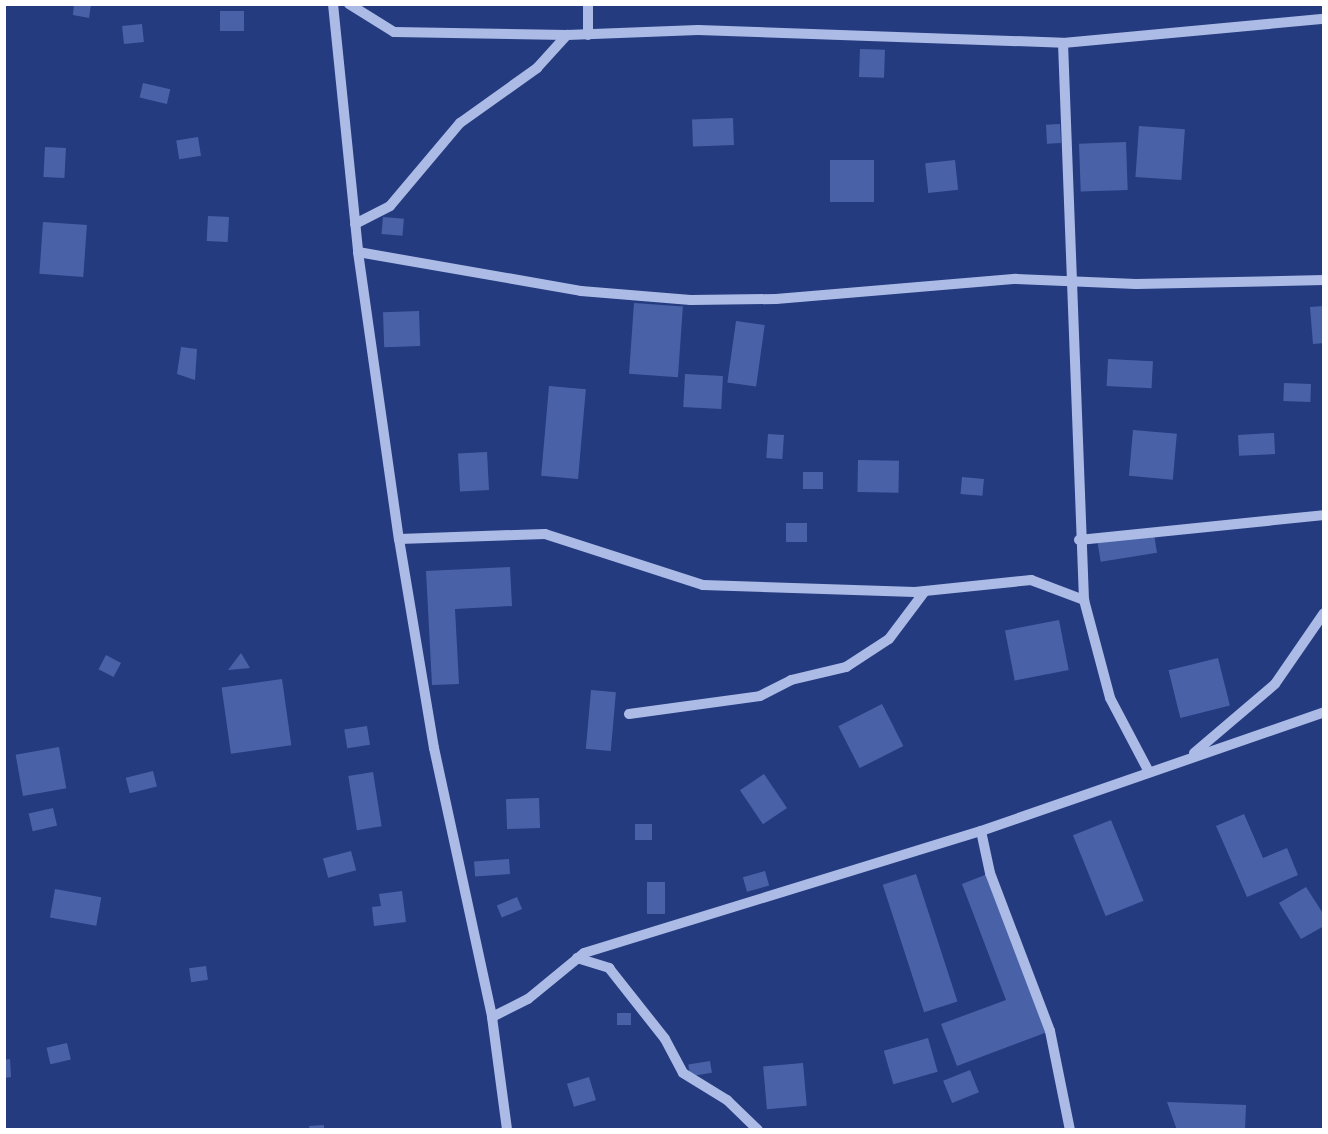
<!DOCTYPE html>
<html>
<head>
<meta charset="utf-8">
<style>
  body { margin:0 }
  #map { position:relative; width:1328px; height:1134px; overflow:hidden; background:#253b80; font-family:"Fira Sans Condensed",sans-serif }
  div>[style] { position:absolute }
  .building>* { inset:0; background:#4962a7; transform-origin:0 0 }
  .minor>* { height:10px; margin:-5px; padding:0 5px; transform-origin:5px; border-radius:5px; background:#acbbe6 }
  span { translate:-50% -50%; white-space:nowrap; text-align:center; line-height:1.15; -webkit-text-stroke:4.5px #253b80; paint-order:stroke }
  .frame { position:absolute; inset:0; border:6px solid #fff; pointer-events:none }
</style>
</head>
<body>
<div id="map">
  <div class="building">
    <i style="clip-path:polygon(74px 4px,91px 4px,89px 18px,73px 15px)"></i>
    <i style="left:220px;top:11px;width:24px;height:20px"></i>
    <i style="left:142px;top:24px;width:18px;height:20px;rotate:84deg"></i>
    <i style="left:860px;top:49px;width:25px;height:28px;rotate:2deg"></i>
    <i style="left:143px;top:83px;width:28px;height:15px;rotate:13deg"></i>
    <i style="left:733px;top:118px;width:27px;height:41px;rotate:88deg"></i>
    <i style="left:1060px;top:124px;width:19px;height:14px;rotate:87deg"></i>
    <i style="left:1139px;top:126px;width:46px;height:51px;rotate:4deg"></i>
    <i style="left:198px;top:137px;width:19px;height:22px;rotate:81deg"></i>
    <i style="left:1126px;top:142px;width:48px;height:47px;rotate:88deg"></i>
    <i style="left:45px;top:147px;width:21px;height:30px;rotate:3deg"></i>
    <i style="left:830px;top:160px;width:44px;height:42px"></i>
    <i style="left:955px;top:160px;width:30px;height:30px;rotate:84deg"></i>
    <i style="left:208px;top:216px;width:21px;height:25px;rotate:3deg"></i>
    <i style="left:383px;top:217px;width:21px;height:17px;rotate:5deg"></i>
    <i style="left:43px;top:222px;width:44px;height:52px;rotate:4deg"></i>
    <i style="left:634px;top:303px;width:49px;height:71px;rotate:4deg"></i>
    <i style="clip-path:polygon(1324px 306px,1324px 343px,1313px 344px,1310px 307px)"></i>
    <i style="left:419px;top:311px;width:35px;height:36px;rotate:88deg"></i>
    <i style="left:736px;top:321px;width:29px;height:62px;rotate:8deg"></i>
    <i style="clip-path:polygon(181px 347px,197px 349px,195px 380px,177px 374px)"></i>
    <i style="left:1108px;top:359px;width:45px;height:27px;rotate:3deg"></i>
    <i style="left:685px;top:374px;width:38px;height:33px;rotate:3deg"></i>
    <i style="left:1284px;top:383px;width:27px;height:18px;rotate:2deg"></i>
    <i style="left:549px;top:386px;width:37px;height:90px;rotate:5deg"></i>
    <i style="left:1133px;top:430px;width:44px;height:46px;rotate:5deg"></i>
    <i style="left:1274px;top:433px;width:21px;height:36px;rotate:87deg"></i>
    <i style="left:768px;top:434px;width:16px;height:24px;rotate:4deg"></i>
    <i style="left:487px;top:452px;width:38px;height:29px;rotate:87deg"></i>
    <i style="left:858px;top:460px;width:41px;height:32px;rotate:1deg"></i>
    <i style="left:803px;top:472px;width:20px;height:17px"></i>
    <i style="left:962px;top:477px;width:22px;height:17px;rotate:5deg"></i>
    <i style="left:786px;top:523px;width:21px;height:19px"></i>
    <i style="left:1154px;top:534px;width:19px;height:57px;rotate:81deg"></i>
    <i style="clip-path:polygon(510px 567px,512px 606px,455px 609px,459px 684px,432px 685px,426px 571px)"></i>
    <i style="left:1059px;top:620px;width:51px;height:55px;rotate:79deg"></i>
    <i style="clip-path:polygon(241px 653px,250px 668px,228px 670px)"></i>
    <i style="left:106px;top:655px;width:17px;height:16px;rotate:28deg"></i>
    <i style="left:1218px;top:658px;width:49px;height:51px;rotate:76deg"></i>
    <i style="left:282px;top:679px;width:67px;height:61px;rotate:82deg"></i>
    <i style="left:591px;top:690px;width:25px;height:59px;rotate:5deg"></i>
    <i style="left:882px;top:704px;width:47px;height:49px;rotate:63deg"></i>
    <i style="left:367px;top:726px;width:19px;height:23px;rotate:81deg"></i>
    <i style="left:59px;top:747px;width:42px;height:44px;rotate:80deg"></i>
    <i style="left:153px;top:771px;width:16px;height:28px;rotate:76deg"></i>
    <i style="left:373px;top:772px;width:55px;height:25px;rotate:81deg"></i>
    <i style="left:764px;top:774px;width:41px;height:29px;rotate:56deg"></i>
    <i style="left:539px;top:798px;width:30px;height:33px;rotate:88deg"></i>
    <i style="left:53px;top:808px;width:18px;height:25px;rotate:77deg"></i>
    <i style="clip-path:polygon(1244px 814px,1263px 858px,1287px 848px,1298px 875px,1247px 897px,1216px 826px)"></i>
    <i style="left:1111px;top:820px;width:87px;height:41px;rotate:68deg"></i>
    <i style="left:635px;top:824px;width:17px;height:16px"></i>
    <i style="left:351px;top:851px;width:20px;height:29px;rotate:75deg"></i>
    <i style="left:509px;top:859px;width:15px;height:35px;rotate:86deg"></i>
    <i style="left:765px;top:871px;width:15px;height:23px;rotate:74deg"></i>
    <i style="clip-path:polygon(990px 873px,1050px 1031px,957px 1066px,941px 1024px,1006px 1000px,962px 884px)"></i>
    <i style="left:916px;top:874px;width:134px;height:35px;rotate:72deg"></i>
    <i style="left:647px;top:882px;width:18px;height:32px"></i>
    <i style="clip-path:polygon(1306px 887px,1324px 915px,1324px 926px,1301px 939px,1279px 903px)"></i>
    <i style="left:55px;top:889px;width:47px;height:29px;rotate:10deg"></i>
    <i style="clip-path:polygon(402px 891px,406px 922px,374px 926px,372px 907px,381px 906px,379px 894px)"></i>
    <i style="left:517px;top:897px;width:13px;height:22px;rotate:67deg"></i>
    <i style="left:206px;top:966px;width:14px;height:17px;rotate:82deg"></i>
    <i style="left:617px;top:1013px;width:14px;height:12px"></i>
    <i style="left:928px;top:1038px;width:35px;height:46px;rotate:74deg"></i>
    <i style="left:67px;top:1043px;width:17px;height:21px;rotate:77deg"></i>
    <i style="clip-path:polygon(10px 1059px,11px 1077px,4px 1078px,4px 1060px)"></i>
    <i style="left:710px;top:1061px;width:12px;height:22px;rotate:81deg"></i>
    <i style="left:803px;top:1063px;width:43px;height:40px;rotate:85deg"></i>
    <i style="left:970px;top:1070px;width:24px;height:29px;rotate:68deg"></i>
    <i style="left:589px;top:1077px;width:24px;height:23px;rotate:73deg"></i>
    <i style="clip-path:polygon(1167px 1102px,1246px 1105px,1245px 1130px,1177px 1130px)"></i>
    <i style="clip-path:polygon(324px 1125px,324px 1130px,310px 1130px,309px 1126px)"></i>
  </div>
  <div class="minor">
    <i style="left:333px;top:4px;width:249px;rotate:84.2deg"></i>
    <i style="left:358px;top:252px;width:290px;rotate:81.9deg"></i>
    <i style="left:399px;top:539px;width:212px;rotate:80.5deg"></i>
    <i style="left:434px;top:748px;width:275px;rotate:77.8deg"></i>
    <i style="left:492px;top:1017px;width:114px;rotate:82.4deg"></i>
    <i style="left:349px;top:4px;width:53px;rotate:31.9deg"></i>
    <i style="left:394px;top:32px;width:173px;rotate:1deg"></i>
    <i style="left:567px;top:35px;width:131px;rotate:-2.2deg"></i>
    <i style="left:698px;top:30px;width:365px;rotate:2deg"></i>
    <i style="left:1063px;top:43px;width:262px;rotate:-5.3deg"></i>
    <i style="left:588px;top:4px;width:31px;rotate:90deg"></i>
    <i style="left:1063px;top:43px;width:557px;rotate:87.84deg"></i>
    <i style="left:1084px;top:600px;width:101px;rotate:75.1deg"></i>
    <i style="left:1110px;top:698px;width:84px;rotate:62.2deg"></i>
    <i style="left:355px;top:224px;width:39px;rotate:-27deg"></i>
    <i style="left:390px;top:206px;width:109px;rotate:-49.9deg"></i>
    <i style="left:460px;top:123px;width:95px;rotate:-35.5deg"></i>
    <i style="left:537px;top:68px;width:45px;rotate:-47.7deg"></i>
    <i style="left:358px;top:252px;width:226px;rotate:9.9deg"></i>
    <i style="left:581px;top:291px;width:110px;rotate:4.7deg"></i>
    <i style="left:691px;top:300px;width:85px;rotate:-0.7deg"></i>
    <i style="left:776px;top:299px;width:241px;rotate:-4.8deg"></i>
    <i style="left:1016px;top:279px;width:120px;rotate:2.4deg"></i>
    <i style="left:1136px;top:284px;width:188px;rotate:-1.2deg"></i>
    <i style="left:399px;top:539px;width:146px;rotate:-2deg"></i>
    <i style="left:545px;top:534px;width:166px;rotate:17.9deg"></i>
    <i style="left:703px;top:585px;width:212px;rotate:1.9deg"></i>
    <i style="left:915px;top:592px;width:117px;rotate:-5.9deg"></i>
    <i style="left:1031px;top:580px;width:57px;rotate:20.7deg"></i>
    <i style="left:1079px;top:540px;width:246px;rotate:-5.8deg"></i>
    <i style="left:629px;top:714px;width:132px;rotate:-7.8deg"></i>
    <i style="left:760px;top:696px;width:35px;rotate:-27deg"></i>
    <i style="left:791px;top:680px;width:57px;rotate:-13.3deg"></i>
    <i style="left:846px;top:667px;width:51px;rotate:-33.1deg"></i>
    <i style="left:889px;top:639px;width:60px;rotate:-53.1deg"></i>
    <i style="left:1194px;top:753px;width:106px;rotate:-40.4deg"></i>
    <i style="left:1275px;top:684px;width:86px;rotate:-55.4deg"></i>
    <i style="left:981px;top:831px;width:43px;rotate:77.9deg"></i>
    <i style="left:990px;top:873px;width:169px;rotate:69.2deg"></i>
    <i style="left:1050px;top:1031px;width:101px;rotate:78.6deg"></i>
    <i style="left:577px;top:958px;width:34px;rotate:17deg"></i>
    <i style="left:609px;top:968px;width:90px;rotate:51.7deg"></i>
    <i style="left:665px;top:1039px;width:38px;rotate:62deg"></i>
    <i style="left:683px;top:1073px;width:52px;rotate:31.5deg"></i>
    <i style="left:727px;top:1100px;width:43px;rotate:44.1deg"></i>
    <i style="left:492px;top:1017px;width:40px;rotate:-26.6deg"></i>
    <i style="left:528px;top:999px;width:72px;rotate:-39.4deg"></i>
    <i style="left:584px;top:953px;width:415px;rotate:-17.1deg"></i>
    <i style="left:981px;top:831px;width:363px;rotate:-19.1deg"></i>
  </div>
  <div class="frame"></div>
</div>
</body>
</html>
